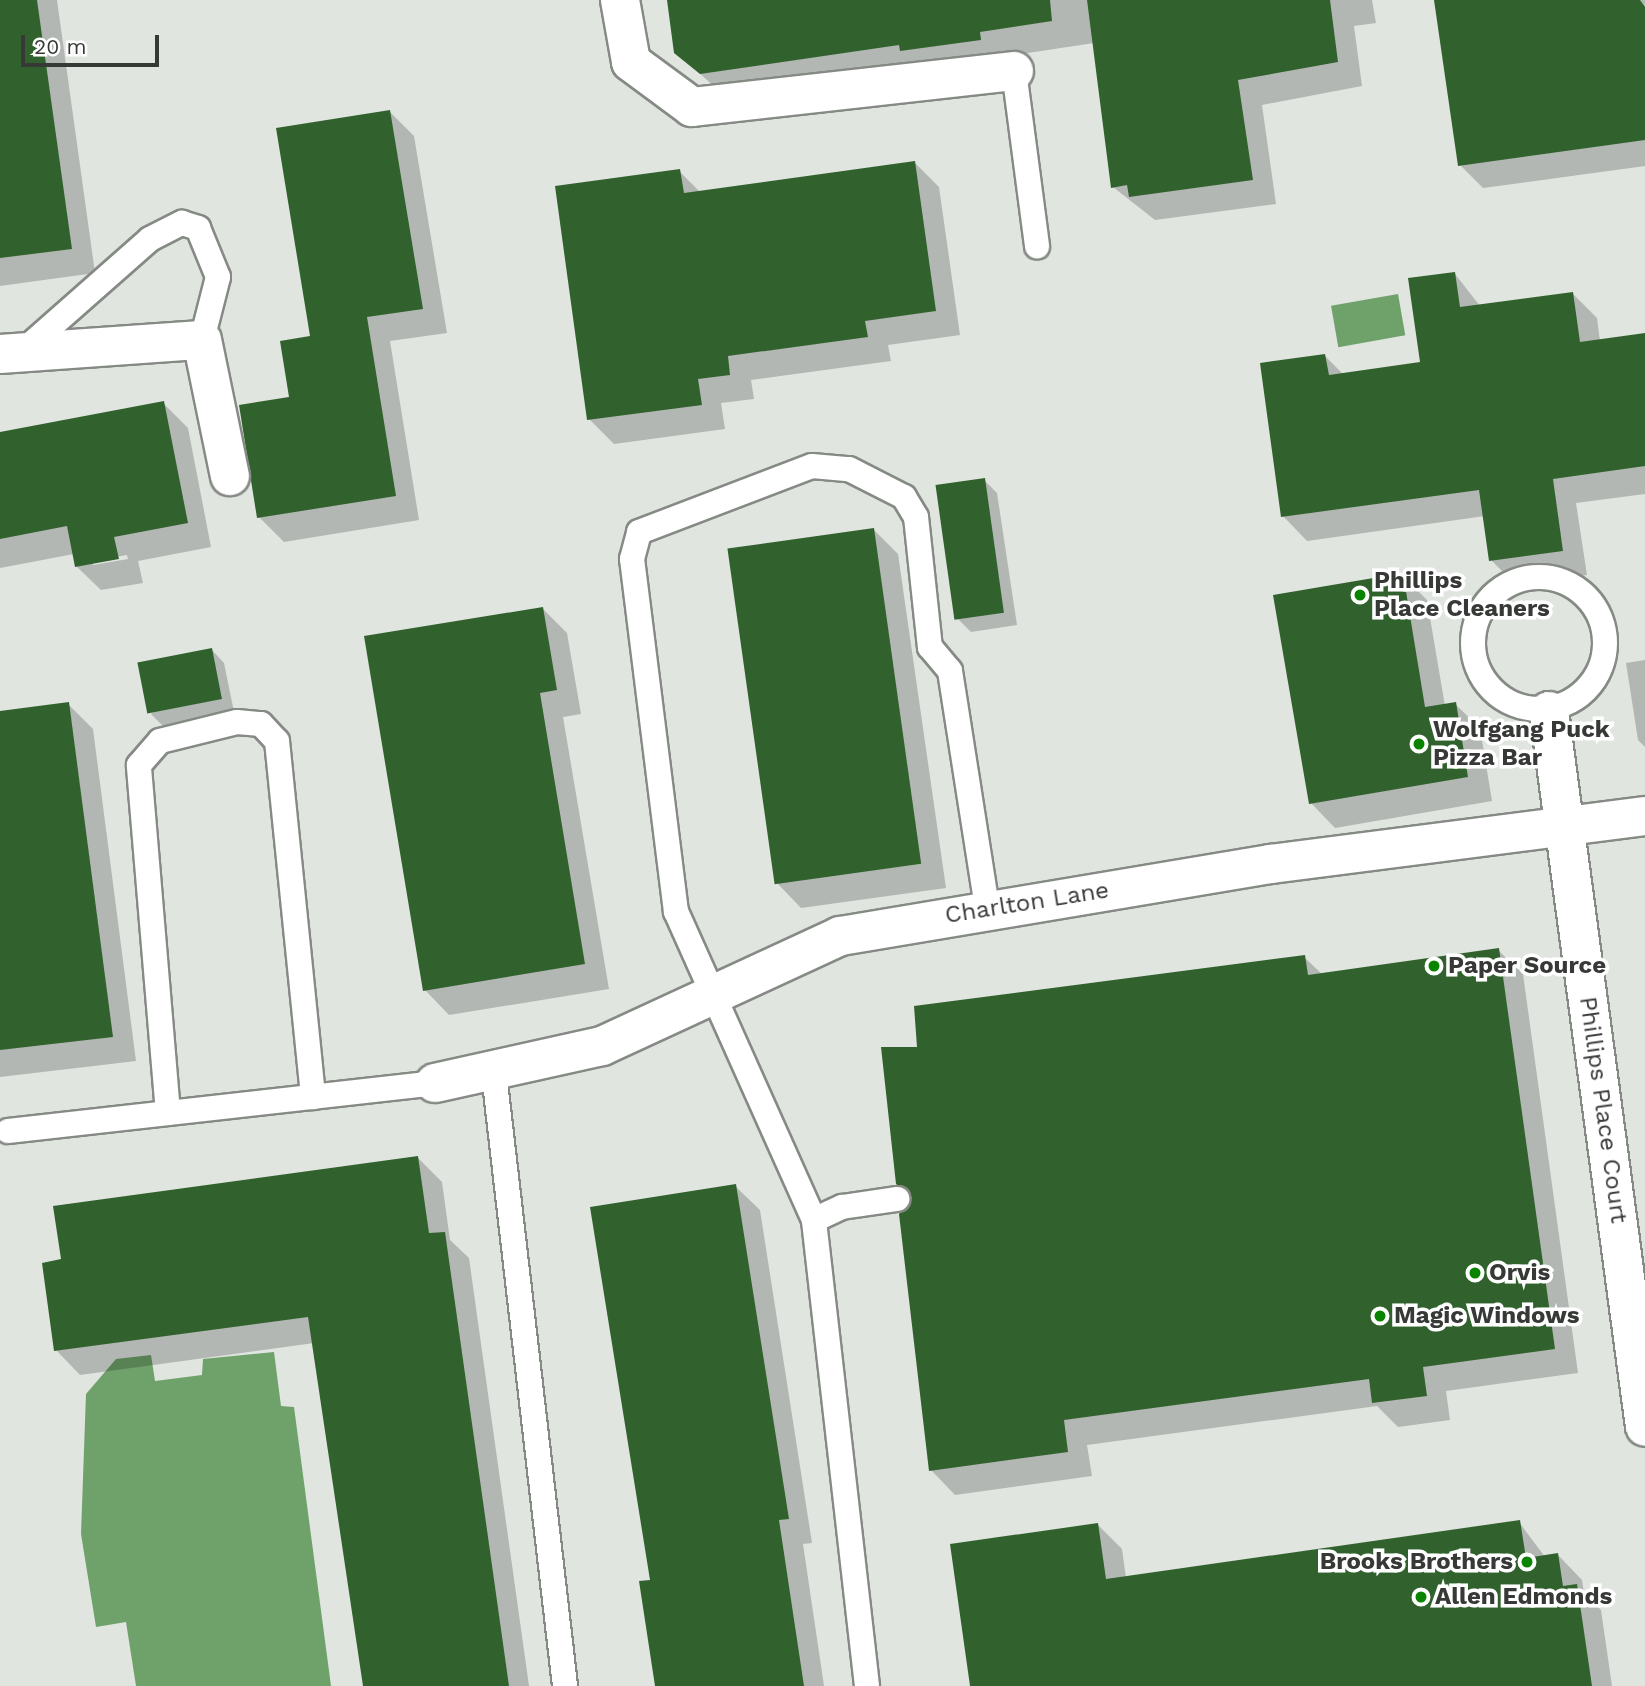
<!DOCTYPE html>
<html>
<head>
<meta charset="utf-8">
<style>
  body { margin:0 }
  #map { position:relative; width:1645px; height:1686px; overflow:hidden; background:#e0e5e0; font-family:"Work Sans",sans-serif }
  div>[style] { position:absolute }
  .water>* { inset:0; background:#6fa26a; transform-origin:0 0 }
  .shadow>* { inset:0; background:#0003 }
  .building>* { inset:0; background:#31622d; transform-origin:0 0 }
  .roads { filter:drop-shadow(2px 0 #868a85) drop-shadow(-2px 0 #868a85) drop-shadow(0 2px #868a85) drop-shadow(0 -2px #868a85) }
  .lane>* { height:24px; margin:-12px; padding:0 12px; transform-origin:12px; border-radius:12px; background:#fff }
  .lane>.ring { margin:-12px; padding:0; box-sizing:content-box; background:none; border:24px solid #fff; border-radius:50% }
  .street>* { height:38px; margin:-19px; padding:0 19px; transform-origin:19px; border-radius:19px; background:#fff }
  .dots>* { width:19px; height:19px; translate:-50% -50%; box-sizing:border-box; border:4px solid #fff; border-radius:50% }
  span { translate:-50% -50%; white-space:nowrap; text-align:center; line-height:1.15; -webkit-text-stroke:7px #fff; paint-order:stroke }
  .poi-label { font-size:24px; color:#373937; font-weight:700 }
  .left { translate:0 -50%; text-align:left }
  .right { translate:-100% -50%; text-align:right }
  .street-label { font-size:24px; color:#373937 }
  .scale { position:absolute; left:21px; top:35px; width:138px; height:32px; box-sizing:border-box; border:4px solid #373937; border-top:0; padding-left:9px; font-size:21px; line-height:24px; white-space:nowrap; color:#373937; -webkit-text-stroke:5px #fff; paint-order:stroke }
</style>
</head>
<body>
<div id="map">
  <div class="water">
    <i style="left:1398px;top:294px;width:42px;height:68px;rotate:80deg"></i>
    <i style="clip-path:polygon(274px 1352px,281px 1406px,294px 1407px,331px 1686px,136px 1686px,126px 1622px,96px 1627px,81px 1534px,86px 1394px,116px 1359px,151px 1355px,155px 1381px,202px 1375px,203px 1359px)"></i>
  </div>
  <div class="shadow">
    <i style="clip-path:polygon(0 0,57px 0,95px 273px,0 286px)"></i>
    <i style="clip-path:polygon(669px 0,1372px 0,1376px 23px,1354px 26px,1362px 86px,1262px 105px,1276px 204px,1155px 220px,1113px 187px,1094px 43px,727px 98px,676px 52px)"></i>
    <i style="clip-path:polygon(1437px 0,1645px 0,1645px 166px,1483px 188px,1460px 165px)"></i>
    <i style="clip-path:polygon(390px 112px,414px 136px,447px 333px,390px 341px,419px 520px,284px 542px,259px 517px,291px 398px)"></i>
    <i style="clip-path:polygon(915px 163px,939px 187px,960px 335px,888px 345px,891px 361px,751px 380px,754px 399px,721px 403px,725px 429px,614px 444px,589px 419px,679px 171px,700px 192px)"></i>
    <i style="clip-path:polygon(1455px 274px,1480px 306px,1572px 293px,1597px 318px,1600px 341px,1645px 334px,1645px 494px,1576px 503px,1587px 575px,1516px 585px,1491px 560px,1485px 516px,1307px 541px,1283px 516px,1325px 356px,1344px 375px,1422px 364px)"></i>
    <i style="clip-path:polygon(evenodd,163px 403px,188px 428px,211px 547px,138px 561px,143px 583px,101px 590px,76px 566px,74px 554px,0 568px,0 434px,163px 403px,127px 555px,128px 559px,93px 565px,93px 561px,127px 555px)"></i>
    <i style="clip-path:polygon(984px 480px,997px 493px,1017px 625px,971px 632px,958px 619px)"></i>
    <i style="clip-path:polygon(873px 529px,898px 554px,946px 888px,801px 908px,777px 883px)"></i>
    <i style="clip-path:polygon(1402px 575px,1427px 600px,1445px 706px,1455px 704px,1480px 728px,1492px 801px,1335px 828px,1311px 803px)"></i>
    <i style="clip-path:polygon(543px 609px,567px 633px,581px 714px,563px 717px,609px 989px,449px 1015px,425px 990px)"></i>
    <i style="clip-path:polygon(212px 650px,224px 663px,234px 712px,164px 727px,151px 714px)"></i>
    <i style="clip-path:polygon(1645px 660px,1645px 747px,1638px 740px,1626px 663px)"></i>
    <i style="clip-path:polygon(68px 704px,93px 729px,136px 1061px,0 1077px,0 713px)"></i>
    <i style="clip-path:polygon(1498px 950px,1523px 974px,1578px 1373px,1446px 1391px,1450px 1420px,1398px 1427px,1377px 1406px,1087px 1445px,1092px 1476px,955px 1495px,931px 1470px,913px 1199px,918px 1049px,1304px 957px,1323px 975px)"></i>
    <i style="clip-path:polygon(418px 1158px,442px 1182px,450px 1240px,469px 1258px,529px 1686px,364px 1686px,314px 1343px,80px 1375px,56px 1350px)"></i>
    <i style="clip-path:polygon(735px 1186px,760px 1210px,812px 1543px,803px 1544px,824px 1686px,656px 1686px)"></i>
    <i style="clip-path:polygon(1519px 1522px,1545px 1557px,1558px 1555px,1582px 1580px,1584px 1593px,1601px 1610px,1612px 1686px,971px 1686px,1098px 1525px,1122px 1549px,1126px 1578px)"></i>
  </div>
  <div class="building">
    <i style="clip-path:polygon(0 0,37px 0,72px 249px,0 258px)"></i>
    <i style="clip-path:polygon(667px 0,1050px 0,1052px 21px,980px 32px,981px 40px,900px 51px,899px 45px,700px 74px,674px 53px)"></i>
    <i style="clip-path:polygon(1087px 0,1330px 0,1338px 62px,1238px 80px,1253px 180px,1129px 197px,1127px 185px,1111px 188px)"></i>
    <i style="clip-path:polygon(1434px 0,1640px 0,1645px 7px,1645px 140px,1458px 166px)"></i>
    <i style="clip-path:polygon(390px 110px,423px 309px,367px 317px,396px 496px,257px 518px,239px 405px,289px 397px,280px 341px,310px 336px,276px 128px)"></i>
    <i style="clip-path:polygon(915px 161px,936px 311px,865px 321px,868px 337px,728px 356px,730px 375px,698px 379px,702px 405px,587px 420px,555px 186px,680px 169px,684px 193px)"></i>
    <i style="clip-path:polygon(1455px 272px,1460px 307px,1573px 292px,1580px 342px,1645px 333px,1645px 466px,1553px 479px,1563px 551px,1489px 561px,1479px 490px,1281px 517px,1260px 363px,1325px 354px,1329px 375px,1420px 362px,1408px 278px)"></i>
    <i style="clip-path:polygon(164px 401px,188px 523px,114px 537px,119px 559px,75px 567px,67px 526px,0 539px,0 432px)"></i>
    <i style="left:985px;top:478px;width:136px;height:50px;rotate:82deg"></i>
    <i style="left:874px;top:528px;width:339px;height:148px;rotate:82deg"></i>
    <i style="clip-path:polygon(1403px 573px,1425px 707px,1456px 702px,1468px 777px,1309px 804px,1273px 595px)"></i>
    <i style="clip-path:polygon(543px 607px,557px 690px,540px 693px,585px 964px,423px 991px,364px 636px)"></i>
    <i style="left:212px;top:648px;width:52px;height:76px;rotate:79deg"></i>
    <i style="clip-path:polygon(69px 702px,113px 1037px,0 1050px,0 711px)"></i>
    <i style="clip-path:polygon(1499px 948px,1555px 1349px,1423px 1367px,1427px 1396px,1372px 1403px,1369px 1379px,1064px 1420px,1068px 1452px,929px 1471px,899px 1214px,912px 1198px,896px 1184px,881px 1047px,917px 1047px,914px 1006px,1305px 955px,1308px 975px)"></i>
    <i style="clip-path:polygon(418px 1156px,429px 1233px,445px 1232px,509px 1686px,363px 1686px,308px 1317px,54px 1351px,42px 1263px,61px 1259px,53px 1206px)"></i>
    <i style="clip-path:polygon(736px 1184px,789px 1519px,779px 1520px,804px 1686px,655px 1686px,639px 1581px,650px 1580px,590px 1207px)"></i>
    <i style="clip-path:polygon(1520px 1520px,1526px 1558px,1558px 1553px,1563px 1586px,1577px 1584px,1592px 1686px,970px 1686px,950px 1544px,1098px 1523px,1106px 1579px)"></i>
  </div>
  <div class="roads">
    <div class="lane">
      <i style="left:1014px;top:71px;width:177px;rotate:82.5deg"></i>
      <i style="left:23px;top:351px;width:169px;rotate:-41.4deg"></i>
      <i style="left:150px;top:239px;width:36px;rotate:-27deg"></i>
      <i style="left:182px;top:223px;width:17px;rotate:17deg"></i>
      <i style="left:198px;top:228px;width:53px;rotate:67.8deg"></i>
      <i style="left:218px;top:277px;width:65px;rotate:104.3deg"></i>
      <i class="ring" style="left:1473px;top:577px;width:108px;height:108px"></i>
      <i style="left:494px;top:1074px;width:616px;rotate:83.38deg"></i>
      <i style="left:168px;top:1113px;width:349px;rotate:-94.8deg"></i>
      <i style="left:139px;top:765px;width:32px;rotate:-49deg"></i>
      <i style="left:160px;top:741px;width:79px;rotate:-13.9deg"></i>
      <i style="left:237px;top:722px;width:24px;rotate:5deg"></i>
      <i style="left:261px;top:724px;width:23px;rotate:47deg"></i>
      <i style="left:277px;top:741px;width:358px;rotate:84.2deg"></i>
      <i style="left:8px;top:1131px;width:430px;rotate:-6.4deg"></i>
      <i style="left:814px;top:1220px;width:31px;rotate:-25deg"></i>
      <i style="left:842px;top:1207px;width:56px;rotate:-8.3deg"></i>
      <i style="left:867px;top:1686px;width:469px;rotate:-96.5deg"></i>
      <i style="left:814px;top:1220px;width:338px;rotate:-114.1deg"></i>
      <i style="left:676px;top:912px;width:356px;rotate:-97.1deg"></i>
      <i style="left:632px;top:559px;width:28px;rotate:-75deg"></i>
      <i style="left:639px;top:532px;width:185px;rotate:-20.9deg"></i>
      <i style="left:812px;top:466px;width:37px;rotate:5deg"></i>
      <i style="left:849px;top:469px;width:62px;rotate:27deg"></i>
      <i style="left:904px;top:497px;width:23px;rotate:59deg"></i>
      <i style="left:916px;top:517px;width:131px;rotate:83.9deg"></i>
      <i style="left:930px;top:647px;width:31px;rotate:50deg"></i>
      <i style="left:950px;top:671px;width:239px;rotate:81.1deg"></i>
    </div>
    <div class="street">
      <i style="left:620px;top:0;width:63px;rotate:79.9deg"></i>
      <i style="left:631px;top:62px;width:76px;rotate:36.4deg"></i>
      <i style="left:692px;top:107px;width:324px;rotate:-6.4deg"></i>
      <i style="left:0;top:354px;width:202px;rotate:-4deg"></i>
      <i style="left:202px;top:340px;width:139px;rotate:78.4deg"></i>
      <i style="left:1549px;top:711px;width:722px;rotate:82.36deg"></i>
      <i style="left:435px;top:1083px;width:171px;rotate:-12.5deg"></i>
      <i style="left:602px;top:1046px;width:262px;rotate:-24.8deg"></i>
      <i style="left:840px;top:936px;width:437px;rotate:-9.5deg"></i>
      <i style="left:1271px;top:864px;width:377px;rotate:-7.3deg"></i>
    </div>
  </div>
  <div class="dots">
    <i style="left:1360px;top:595px;background:#088401"></i>
    <i style="left:1419px;top:744px;background:#088401"></i>
    <i style="left:1434px;top:966px;background:#088401"></i>
    <i style="left:1475px;top:1273px;background:#088401"></i>
    <i style="left:1380px;top:1316px;background:#088401"></i>
    <i style="left:1527px;top:1562px;background:#088401"></i>
    <i style="left:1421px;top:1597px;background:#088401"></i>
  </div>
  <div class="poi-label">
    <span class="left" style="left:1374px;top:595px">Phillips<br>Place Cleaners</span>
    <span class="left" style="left:1433px;top:744px">Wolfgang Puck<br>Pizza Bar</span>
    <span class="left" style="left:1448px;top:966px">Paper Source</span>
    <span class="left" style="left:1489px;top:1273px">Orvis</span>
    <span class="left" style="left:1394px;top:1316px">Magic Windows</span>
    <span class="right" style="left:1513px;top:1562px">Brooks Brothers</span>
    <span class="left" style="left:1435px;top:1597px">Allen Edmonds</span>
  </div>
  <div class="street-label">
    <span style="left:1027px;top:903px;rotate:-9deg">Charlton Lane</span>
    <span style="left:1603px;top:1110px;rotate:82deg">Phillips Place Court</span>
  </div>
  <div class="scale">20 m</div>
</div>
</body>
</html>
